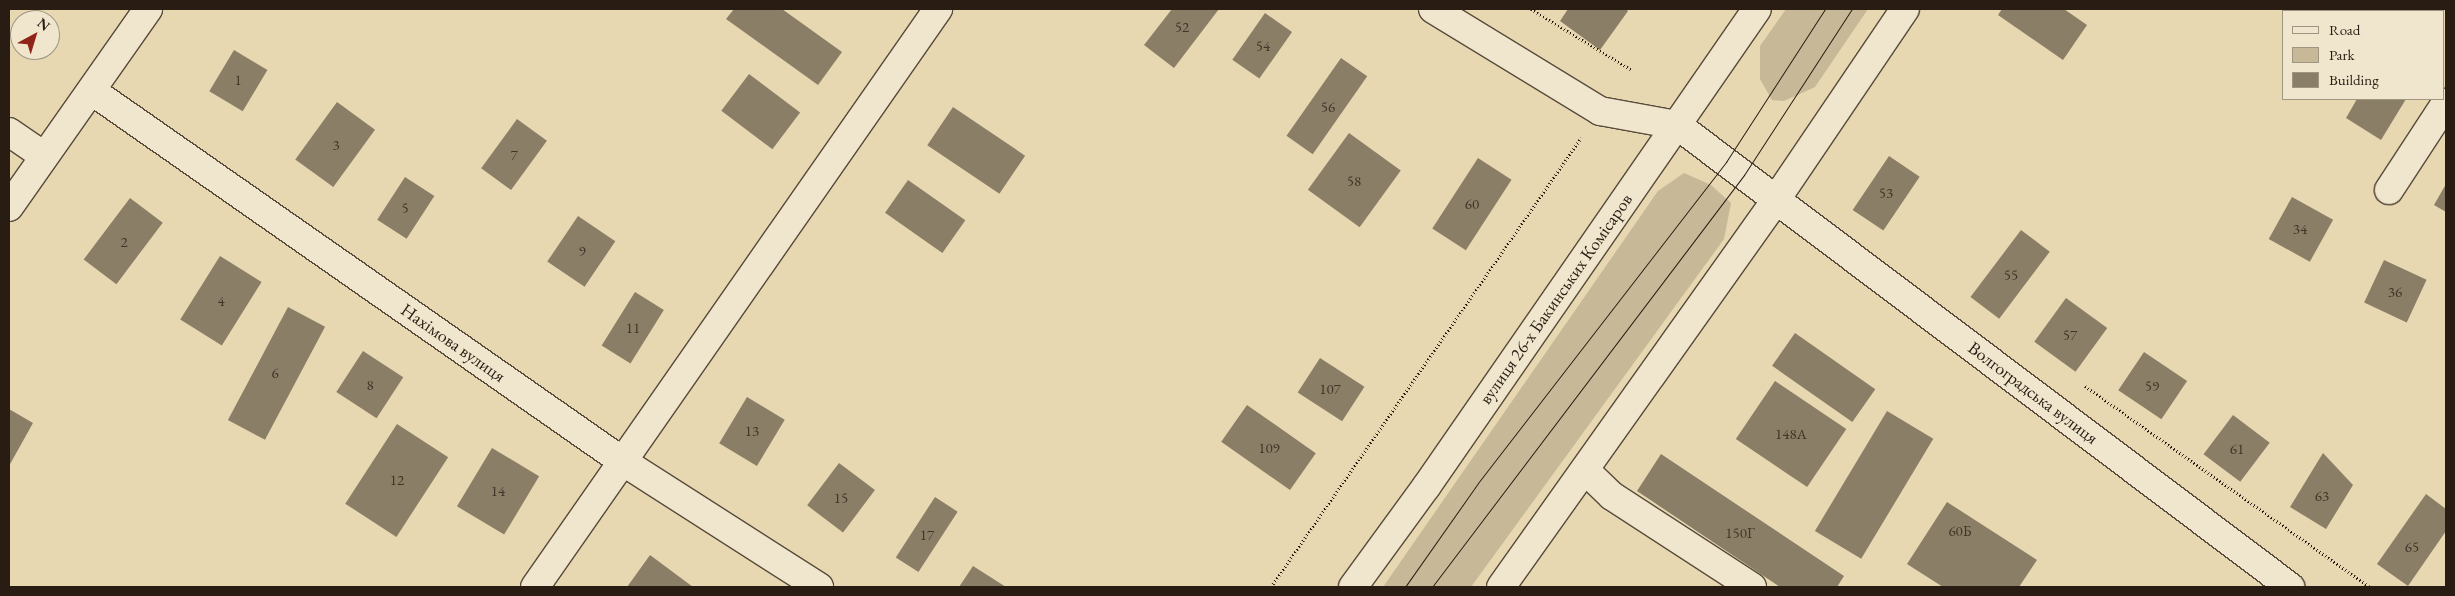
<!DOCTYPE html>
<html>
<head>
<meta charset="utf-8">
<style>
  body { margin:0 }
  #map { position:relative; width:2455px; height:596px; overflow:hidden; background:#e7d8b2; font-family:"EB Garamond",serif }
  div>[style] { position:absolute }
  .green>* { inset:0; background:#c7b897 }
  .building>* { inset:0; background:#8b7e66; transform-origin:0 0 }
  .path>* { height:3px; margin-top:-1.5px; transform-origin:0; background:repeating-linear-gradient(90deg,#281c13 0 1px,transparent 0 3.5px) }
  .roads { filter:drop-shadow(1px 0 #584b3b) drop-shadow(-1px 0 #584b3b) drop-shadow(0 1px #584b3b) drop-shadow(0 -1px #584b3b) }
  .minor>* { height:28px; margin:-14px; padding:0 14px; transform-origin:14px; border-radius:14px; background:#efe6cd }
  .tram>* { height:1px; margin:-0.5px; padding:0 0.5px; transform-origin:0.5px; border-radius:0.5px; background:#281c13 }
  span { translate:-50% -50%; white-space:nowrap; text-align:center; line-height:1.15; -webkit-text-stroke:4px #efe6cd; paint-order:stroke }
  .number-label { font-size:15px; color:#413428 }
  .number-label span { -webkit-text-stroke-width:0 }
  .street-label { font-size:18px; color:#281c13 }
  .frame { position:absolute; inset:0; border:10px solid #281c13; pointer-events:none }
  .legend { position:absolute; left:2282px; top:10px; width:162px; height:90px; box-sizing:border-box; background:#efe6cd; border:1px solid #9f9583; margin:0; padding:6px 9px; list-style:none; font-size:15px; color:#281c13 }
  .legend li { display:flex; align-items:center; gap:10px; height:25px }
  .legend b { width:25px; border:1px solid #9f9583 }
  .north { position:absolute; left:10px; top:10px; width:50px; height:50px; box-sizing:border-box; background:#efe6cd; border:1px solid #9f9583; border-radius:50%; rotate:39deg; font-size:14px; font-weight:700; line-height:20px; text-align:center; color:#281c13 }
  .north::after { content:''; display:block; margin:auto; width:18px; height:22px; background:#8f2418; clip-path:polygon(50% 0,100% 100%,50% 72%,0 100%) }
</style>
</head>
<body>
<div id="map">
  <div class="green">
    <i style="clip-path:polygon(1786px 9px,1868px 9px,1815px 87px,1784px 101px,1772px 100px,1760px 79px,1760px 46px)"></i>
    <i style="clip-path:polygon(1684px 173px,1711px 185px,1731px 203px,1724px 239px,1471px 587px,1383px 587px,1658px 191px)"></i>
  </div>
  <div class="building">
    <i style="clip-path:polygon(734px 9px,782px 9px,842px 52px,818px 85px,726px 19px)"></i>
    <i style="clip-path:polygon(1172px 9px,1219px 9px,1174px 68px,1144px 45px)"></i>
    <i style="clip-path:polygon(1568px 9px,1626px 9px,1628px 11px,1600px 50px,1560px 21px)"></i>
    <i style="clip-path:polygon(2002px 9px,2064px 9px,2087px 25px,2063px 60px,1998px 15px)"></i>
    <i style="left:1265px;top:13px;width:33px;height:57px;rotate:35deg"></i>
    <i style="left:234px;top:50px;width:39px;height:48px;rotate:31deg"></i>
    <i style="left:1341px;top:58px;width:32px;height:95px;rotate:35deg"></i>
    <i style="left:749px;top:74px;width:64px;height:46px;rotate:37deg"></i>
    <i style="clip-path:polygon(2357px 99px,2406px 99px,2381px 140px,2346px 118px)"></i>
    <i style="left:337px;top:102px;width:47px;height:71px;rotate:36deg"></i>
    <i style="left:953px;top:107px;width:87px;height:46px;rotate:34deg"></i>
    <i style="left:517px;top:119px;width:37px;height:61px;rotate:36deg"></i>
    <i style="left:1349px;top:133px;width:64px;height:70px;rotate:36deg"></i>
    <i style="left:1889px;top:156px;width:37px;height:65px;rotate:34deg"></i>
    <i style="left:1478px;top:158px;width:40px;height:84px;rotate:33deg"></i>
    <i style="left:405px;top:177px;width:35px;height:51px;rotate:33deg"></i>
    <i style="left:908px;top:180px;width:70px;height:40px;rotate:35deg"></i>
    <i style="clip-path:polygon(2446px 184px,2446px 212px,2434px 205px)"></i>
    <i style="left:2292px;top:197px;width:47px;height:48px;rotate:29deg"></i>
    <i style="left:130px;top:198px;width:41px;height:77px;rotate:37deg"></i>
    <i style="left:578px;top:216px;width:45px;height:55px;rotate:34deg"></i>
    <i style="left:2021px;top:230px;width:36px;height:84px;rotate:37deg"></i>
    <i style="left:220px;top:256px;width:49px;height:75px;rotate:32deg"></i>
    <i style="left:2384px;top:260px;width:47px;height:47px;rotate:25deg"></i>
    <i style="left:635px;top:292px;width:34px;height:63px;rotate:32deg"></i>
    <i style="left:2066px;top:298px;width:51px;height:54px;rotate:36deg"></i>
    <i style="left:288px;top:307px;width:42px;height:128px;rotate:28deg"></i>
    <i style="left:1795px;top:333px;width:98px;height:40px;rotate:35deg"></i>
    <i style="left:363px;top:351px;width:48px;height:49px;rotate:33deg"></i>
    <i style="left:2144px;top:352px;width:52px;height:46px;rotate:34deg"></i>
    <i style="left:1320px;top:358px;width:53px;height:41px;rotate:33deg"></i>
    <i style="left:1775px;top:381px;width:86px;height:70px;rotate:34deg"></i>
    <i style="left:747px;top:397px;width:44px;height:54px;rotate:31deg"></i>
    <i style="left:1247px;top:405px;width:84px;height:45px;rotate:35deg"></i>
    <i style="clip-path:polygon(9px 409px,33px 423px,9px 466px)"></i>
    <i style="left:1887px;top:411px;width:54px;height:140px;rotate:31deg"></i>
    <i style="left:2233px;top:415px;width:46px;height:49px;rotate:37deg"></i>
    <i style="left:397px;top:424px;width:61px;height:95px;rotate:33deg"></i>
    <i style="left:492px;top:448px;width:55px;height:68px;rotate:31deg"></i>
    <i style="clip-path:polygon(2323px 453px,2353px 485px,2326px 529px,2290px 507px)"></i>
    <i style="clip-path:polygon(1661px 454px,1844px 576px,1837px 587px,1780px 587px,1637px 491px)"></i>
    <i style="left:839px;top:463px;width:45px;height:53px;rotate:37deg"></i>
    <i style="clip-path:polygon(2426px 494px,2446px 509px,2446px 531px,2408px 586px,2377px 564px)"></i>
    <i style="left:935px;top:497px;width:27px;height:72px;rotate:33deg"></i>
    <i style="clip-path:polygon(1947px 502px,2037px 560px,2019px 587px,1943px 587px,1907px 564px)"></i>
    <i style="clip-path:polygon(650px 555px,693px 587px,627px 587px)"></i>
    <i style="clip-path:polygon(973px 566px,1006px 587px,959px 587px)"></i>
  </div>
  <div class="path">
    <i style="left:1531px;top:9px;width:118px;rotate:31.1deg"></i>
    <i style="left:2085px;top:386px;width:349px;rotate:35.2deg"></i>
    <i style="left:1271px;top:587px;width:546px;rotate:-55.38deg"></i>
  </div>
  <div class="roads">
    <div class="minor">
      <i style="left:1433px;top:9px;width:196px;rotate:31.4deg"></i>
      <i style="left:1600px;top:111px;width:78px;rotate:10.3deg"></i>
      <i style="left:1677px;top:125px;width:768px;rotate:37deg"></i>
      <i style="left:92px;top:91px;width:646px;rotate:34.92deg"></i>
      <i style="left:622px;top:461px;width:234px;rotate:32.6deg"></i>
      <i style="left:9px;top:132px;width:42px;rotate:34.4deg"></i>
      <i style="left:2389px;top:190px;width:104px;rotate:-56.8deg"></i>
      <i style="left:9px;top:207px;width:242px;rotate:-54.9deg"></i>
      <i style="left:1585px;top:470px;width:37px;rotate:44deg"></i>
      <i style="left:1612px;top:496px;width:167px;rotate:33deg"></i>
      <i style="left:535px;top:587px;width:705px;rotate:-55.11deg"></i>
      <i style="left:1353px;top:587px;width:124px;rotate:-53.9deg"></i>
      <i style="left:1426px;top:487px;width:581px;rotate:-55.3deg"></i>
      <i style="left:1501px;top:587px;width:477px;rotate:-54.6deg"></i>
      <i style="left:1777px;top:198px;width:228px;rotate:-55.9deg"></i>
    </div>
  </div>
  <div class="tram">
    <i style="left:1405px;top:587px;width:127px;rotate:-54.9deg"></i>
    <i style="left:1478px;top:483px;width:406px;rotate:-52.3deg"></i>
    <i style="left:1726px;top:162px;width:182px;rotate:-57.1deg"></i>
    <i style="left:1432px;top:587px;width:517px;rotate:-52.86deg"></i>
    <i style="left:1744px;top:175px;width:198px;rotate:-57deg"></i>
  </div>
  <div class="number-label">
    <span style="left:1182px;top:27px">52</span>
    <span style="left:1263px;top:46px">54</span>
    <span style="left:238px;top:80px">1</span>
    <span style="left:1328px;top:107px">56</span>
    <span style="left:336px;top:145px">3</span>
    <span style="left:514px;top:155px">7</span>
    <span style="left:1354px;top:181px">58</span>
    <span style="left:1886px;top:193px">53</span>
    <span style="left:1472px;top:204px">60</span>
    <span style="left:405px;top:208px">5</span>
    <span style="left:2300px;top:229px">34</span>
    <span style="left:124px;top:242px">2</span>
    <span style="left:582px;top:251px">9</span>
    <span style="left:2011px;top:275px">55</span>
    <span style="left:2395px;top:292px">36</span>
    <span style="left:221px;top:301px">4</span>
    <span style="left:633px;top:328px">11</span>
    <span style="left:2070px;top:335px">57</span>
    <span style="left:275px;top:373px">6</span>
    <span style="left:370px;top:385px">8</span>
    <span style="left:2152px;top:386px">59</span>
    <span style="left:1330px;top:389px">107</span>
    <span style="left:752px;top:431px">13</span>
    <span style="left:1791px;top:434px">148А</span>
    <span style="left:1269px;top:448px">109</span>
    <span style="left:2237px;top:449px">61</span>
    <span style="left:397px;top:480px">12</span>
    <span style="left:498px;top:491px">14</span>
    <span style="left:2322px;top:496px">63</span>
    <span style="left:841px;top:498px">15</span>
    <span style="left:1960px;top:531px">60Б</span>
    <span style="left:1740px;top:533px">150Г</span>
    <span style="left:927px;top:535px">17</span>
    <span style="left:2412px;top:547px">65</span>
  </div>
  <div class="street-label">
    <span style="left:1556px;top:299px;rotate:-55deg">вулиця 26-х Бакинських Комісаров</span>
    <span style="left:453px;top:343px;rotate:35deg">Нахімова вулиця</span>
    <span style="left:2033px;top:393px;rotate:37deg">Волгоградська вулиця</span>
  </div>
  <div class="frame"></div>
  <ul class="legend">
  <li><b style="height:6px;background:#efe6cd"></b>Road</li>
  <li><b style="height:14px;background:#c7b897"></b>Park</li>
  <li><b style="height:14px;background:#8b7e66"></b>Building</li>
  </ul>
  <div class="north">N</div>
</div>
</body>
</html>
